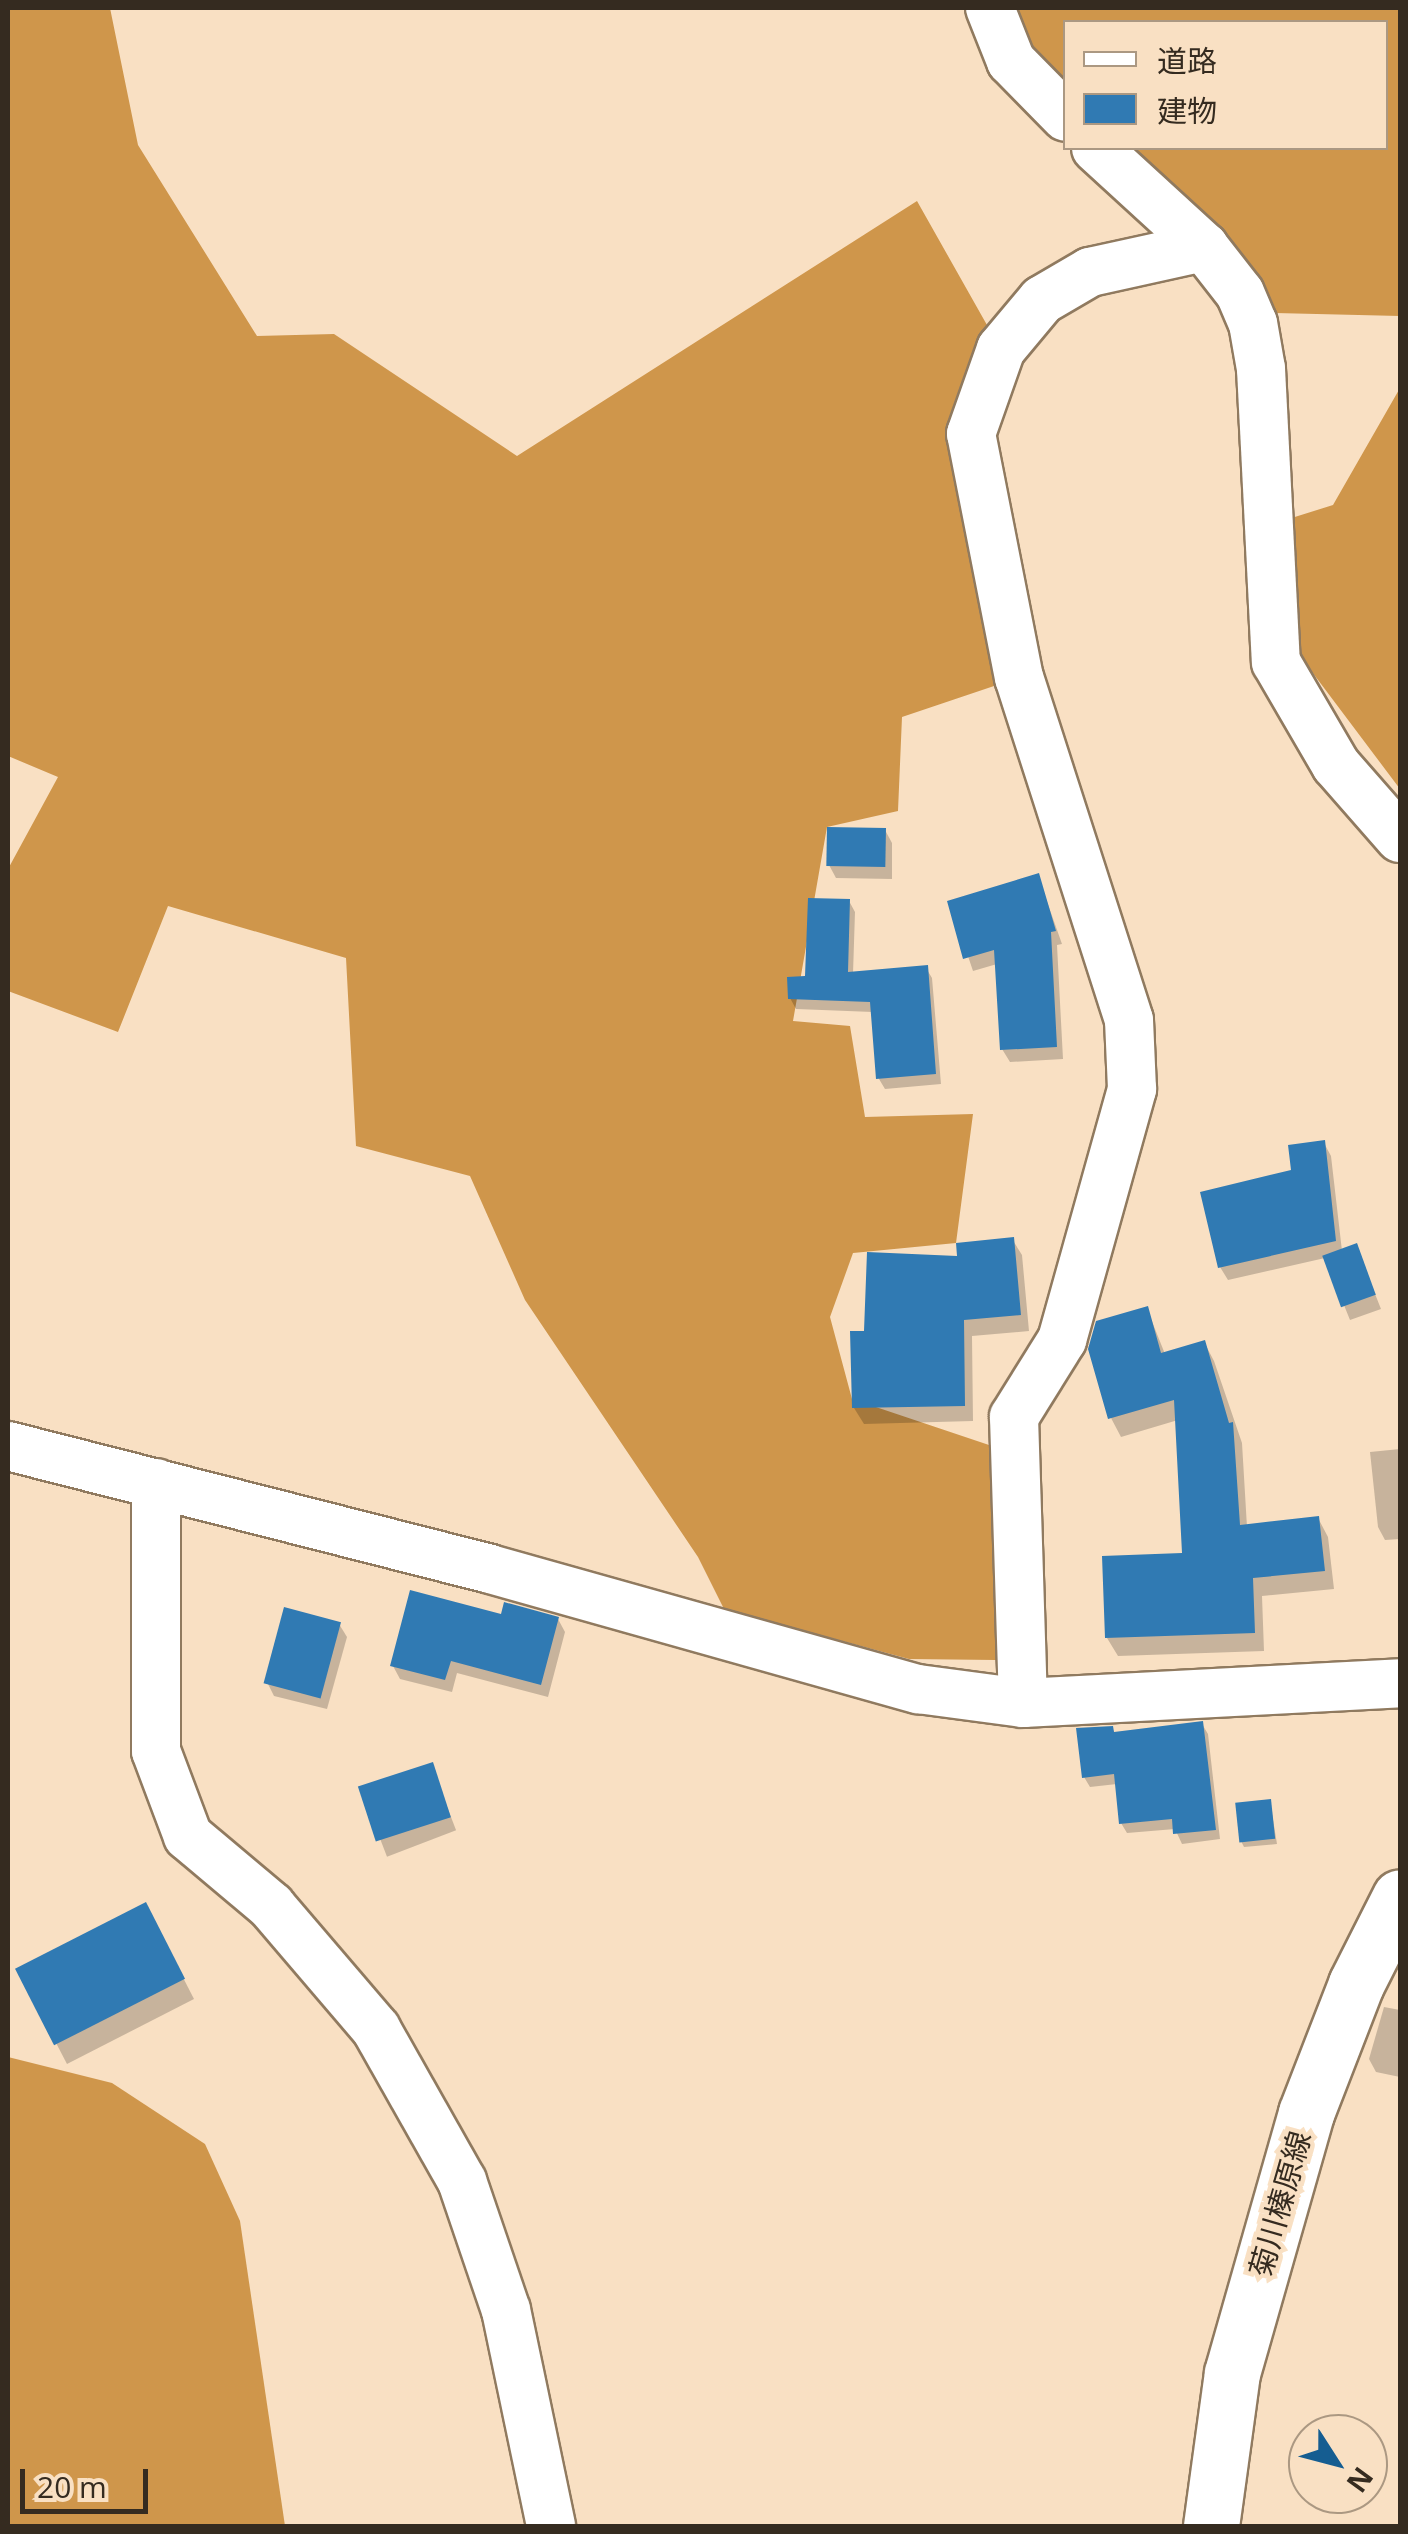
<!DOCTYPE html>
<html>
<head>
<meta charset="utf-8">
<style>
  body { margin:0 }
  #map { position:relative; width:1408px; height:2534px; overflow:hidden; background:#f9e0c3; font-family:"Open Sans","Noto Sans JP",sans-serif }
  div>[style] { position:absolute }
  .forest>* { inset:0; background:#cf964b }
  .shadow>* { inset:0; background:#0003; transform-origin:0 0 }
  .building>* { inset:0; background:#307ab3; transform-origin:0 0 }
  .roads { filter:drop-shadow(2px 0 #907a5f) drop-shadow(-2px 0 #907a5f) drop-shadow(0 2px #907a5f) drop-shadow(0 -2px #907a5f) }
  .minor>* { height:48px; margin:-24px; padding:0 24px; transform-origin:24px; border-radius:24px; background:#fff }
  .major>* { height:55px; margin:-27.5px; padding:0 27.5px; transform-origin:27.5px; border-radius:27.5px; background:#fff }
  span { translate:-50% -50%; white-space:nowrap; text-align:center; line-height:1.15; -webkit-text-stroke:9px #f9e0c3; paint-order:stroke }
  .street-label { font-size:30px; color:#352b20 }
  .frame { position:absolute; inset:0; border:10px solid #352b20; pointer-events:none }
  .legend { position:absolute; left:1063px; top:20px; width:325px; height:130px; box-sizing:border-box; background:#f9e0c3; border:2px solid #ab9882; margin:0; padding:12px 18px; list-style:none; font-size:30px; color:#352b20 }
  .legend li { display:flex; align-items:center; gap:20px; height:50px }
  .legend b { width:50px; border:2px solid #ab9882 }
  .north { position:absolute; left:1288px; top:2414px; width:100px; height:100px; box-sizing:border-box; background:#f9e0c3; border:2px solid #ab9882; border-radius:50%; rotate:126deg; font-size:28px; font-weight:700; line-height:40px; text-align:center; color:#352b20 }
  .north::after { content:''; display:block; margin:auto; width:35px; height:45px; background:#155d91; clip-path:polygon(50% 0,100% 100%,50% 72%,0 100%) }
  .scale { position:absolute; left:20px; top:2469px; width:128px; height:45px; box-sizing:border-box; border:5px solid #352b20; border-top:0; padding-left:12px; font-size:30px; line-height:35px; white-space:nowrap; color:#352b20; -webkit-text-stroke:8px #f9e0c3; paint-order:stroke }
</style>
</head>
<body>
<div id="map">
  <div class="forest">
    <i style="clip-path:polygon(8px 8px,110px 8px,138px 145px,257px 336px,334px 334px,517px 456px,917px 201px,996px 341px,964px 432px,997px 685px,902px 717px,898px 811px,827px 827px,793px 1021px,850px 1026px,865px 1117px,973px 1114px,956px 1243px,853px 1253px,830px 1317px,852px 1399px,989px 1445px,996px 1660px,909px 1659px,724px 1609px,698px 1557px,525px 1300px,470px 1176px,356px 1146px,346px 958px,168px 906px,118px 1032px,8px 991px,8px 869px,58px 777px,8px 756px)"></i>
    <i style="clip-path:polygon(1005px 8px,1400px 8px,1400px 316px,1275px 313px,1127px 148px,1386px 148px,1386px 22px,1066px 22px,1065px 89px,1016px 42px)"></i>
    <i style="clip-path:polygon(1400px 388px,1400px 789px,1297px 652px,1282px 521px,1333px 505px)"></i>
    <i style="clip-path:polygon(8px 2057px,112px 2083px,205px 2144px,240px 2221px,285px 2526px,8px 2526px)"></i>
  </div>
  <div class="shadow">
    <i style="clip-path:polygon(885px 830px,892px 843px,892px 879px,836px 878px,829px 865px)"></i>
    <i style="clip-path:polygon(1038px 876px,1062px 944px,1057px 945px,1063px 1059px,1010px 1062px,1002px 1049px,997px 964px,973px 971px,950px 903px)"></i>
    <i style="clip-path:polygon(849px 901px,855px 912px,853px 974px,926px 968px,932px 978px,941px 1084px,885px 1089px,879px 1079px,873px 1012px,796px 1009px,790px 998px,807px 978px)"></i>
    <i style="clip-path:polygon(1324px 1143px,1331px 1156px,1342px 1251px,1356px 1246px,1381px 1309px,1350px 1320px,1325px 1258px,1228px 1280px,1220px 1267px,1293px 1172px)"></i>
    <i style="clip-path:polygon(1012px 1239px,1022px 1255px,1029px 1331px,972px 1336px,973px 1421px,864px 1424px,854px 1408px,867px 1334px,960px 1258px)"></i>
    <i style="clip-path:polygon(1147px 1309px,1165px 1354px,1204px 1342px,1214px 1361px,1242px 1443px,1247px 1527px,1318px 1518px,1328px 1537px,1334px 1589px,1262px 1596px,1264px 1651px,1118px 1656px,1107px 1638px,1185px 1555px,1178px 1420px,1121px 1437px,1111px 1418px,1090px 1349px)"></i>
    <i style="clip-path:polygon(1400px 1449px,1400px 1539px,1385px 1540px,1378px 1527px,1370px 1452px)"></i>
    <i style="clip-path:polygon(503px 1617px,558px 1619px,565px 1632px,548px 1697px,457px 1673px,452px 1692px,400px 1679px,393px 1666px)"></i>
    <i style="clip-path:polygon(339px 1624px,347px 1637px,327px 1709px,274px 1696px,267px 1682px)"></i>
    <i style="clip-path:polygon(1202px 1724px,1208px 1734px,1220px 1839px,1182px 1844px,1175px 1829px,1127px 1833px,1121px 1823px,1117px 1784px,1090px 1787px,1084px 1777px,1112px 1728px,1116px 1735px)"></i>
    <i style="left:431px;top:1765px;width:70px;height:74px;rotate:69deg"></i>
    <i style="clip-path:polygon(1270px 1801px,1277px 1844px,1244px 1847px,1241px 1841px)"></i>
    <i style="clip-path:polygon(156px 1925px,194px 1999px,67px 2064px,18px 1970px)"></i>
    <i style="clip-path:polygon(1384px 2007px,1400px 2010px,1400px 2077px,1376px 2072px,1369px 2059px)"></i>
  </div>
  <div class="building">
    <i style="left:827px;top:827px;width:59px;height:39px;rotate:1deg"></i>
    <i style="clip-path:polygon(1039px 873px,1056px 931px,1051px 932px,1057px 1047px,1000px 1050px,994px 950px,963px 959px,947px 901px)"></i>
    <i style="clip-path:polygon(808px 898px,850px 899px,848px 972px,928px 965px,936px 1074px,876px 1079px,870px 1002px,788px 999px,787px 977px,805px 976px)"></i>
    <i style="clip-path:polygon(1325px 1140px,1336px 1241px,1218px 1268px,1200px 1192px,1291px 1170px,1288px 1145px)"></i>
    <i style="clip-path:polygon(1014px 1237px,1021px 1315px,964px 1320px,965px 1406px,852px 1408px,850px 1331px,864px 1331px,867px 1252px,957px 1256px,956px 1243px)"></i>
    <i style="left:1357px;top:1243px;width:55px;height:37px;rotate:70deg"></i>
    <i style="clip-path:polygon(1148px 1306px,1161px 1353px,1205px 1340px,1229px 1423px,1233px 1422px,1240px 1525px,1319px 1516px,1325px 1571px,1253px 1578px,1255px 1633px,1105px 1638px,1102px 1556px,1182px 1553px,1174px 1400px,1108px 1419px,1088px 1349px,1096px 1321px)"></i>
    <i style="clip-path:polygon(410px 1590px,501px 1614px,504px 1602px,559px 1617px,541px 1685px,451px 1661px,445px 1680px,390px 1666px)"></i>
    <i style="left:284px;top:1607px;width:59px;height:79px;rotate:15deg"></i>
    <i style="clip-path:polygon(1203px 1721px,1216px 1830px,1173px 1834px,1172px 1819px,1119px 1824px,1114px 1774px,1082px 1778px,1076px 1728px,1113px 1726px,1114px 1732px)"></i>
    <i style="left:433px;top:1762px;width:58px;height:79px;rotate:72deg"></i>
    <i style="left:1271px;top:1799px;width:40px;height:36px;rotate:84deg"></i>
    <i style="left:146px;top:1902px;width:86px;height:147px;rotate:63deg"></i>
  </div>
  <div class="roads">
    <div class="minor">
      <i style="left:990px;top:8px;width:57px;rotate:68.4deg"></i>
      <i style="left:1011px;top:61px;width:78px;rotate:45.5deg"></i>
      <i style="left:1096px;top:148px;width:147px;rotate:42.5deg"></i>
      <i style="left:1204px;top:247px;width:58px;rotate:52deg"></i>
      <i style="left:1240px;top:293px;width:33px;rotate:67deg"></i>
      <i style="left:1253px;top:323px;width:47px;rotate:80.1deg"></i>
      <i style="left:1261px;top:369px;width:293px;rotate:87.1deg"></i>
      <i style="left:1276px;top:662px;width:119px;rotate:59.8deg"></i>
      <i style="left:1336px;top:765px;width:97px;rotate:48.8deg"></i>
      <i style="left:8px;top:1446px;width:497px;rotate:14.3deg"></i>
      <i style="left:490px;top:1569px;width:445px;rotate:15.7deg"></i>
      <i style="left:918px;top:1689px;width:106px;rotate:7.6deg"></i>
      <i style="left:1023px;top:1703px;width:378px;rotate:-3deg"></i>
      <i style="left:156px;top:1483px;width:268px;rotate:90deg"></i>
      <i style="left:156px;top:1751px;width:91px;rotate:69.4deg"></i>
      <i style="left:188px;top:1836px;width:109px;rotate:40.1deg"></i>
      <i style="left:271px;top:1906px;width:162px;rotate:49.5deg"></i>
      <i style="left:376px;top:2029px;width:175px;rotate:60.5deg"></i>
      <i style="left:462px;top:2181px;width:136px;rotate:71.2deg"></i>
      <i style="left:506px;top:2310px;width:221px;rotate:78.2deg"></i>
      <i style="left:1023px;top:1703px;width:286px;rotate:-91.8deg"></i>
      <i style="left:1014px;top:1417px;width:91px;rotate:-58.1deg"></i>
      <i style="left:1062px;top:1340px;width:261px;rotate:-74.4deg"></i>
      <i style="left:1132px;top:1089px;width:69px;rotate:-92.5deg"></i>
      <i style="left:1129px;top:1020px;width:359px;rotate:-107.8deg"></i>
      <i style="left:1019px;top:678px;width:249px;rotate:-101.1deg"></i>
      <i style="left:971px;top:434px;width:90px;rotate:-70.6deg"></i>
      <i style="left:1001px;top:349px;width:64px;rotate:-50.1deg"></i>
      <i style="left:1042px;top:300px;width:56px;rotate:-30.3deg"></i>
      <i style="left:1090px;top:272px;width:117px;rotate:-12.4deg"></i>
    </div>
    <div class="major">
      <i style="left:1211px;top:2526px;width:154px;rotate:-82.2deg"></i>
      <i style="left:1232px;top:2373px;width:270px;rotate:-74.1deg"></i>
      <i style="left:1306px;top:2113px;width:138px;rotate:-68.8deg"></i>
      <i style="left:1356px;top:1984px;width:97px;rotate:-63.2deg"></i>
    </div>
  </div>
  <div class="street-label">
    <span style="left:1280px;top:2204px;rotate:-74deg">菊川榛原線</span>
  </div>
  <div class="frame"></div>
  <ul class="legend">
  <li><b style="height:12px;background:#fff"></b>道路</li>
  <li><b style="height:28px;background:#307ab3"></b>建物</li>
  </ul>
  <div class="north">N</div>
  <div class="scale">20 m</div>
</div>
</body>
</html>
